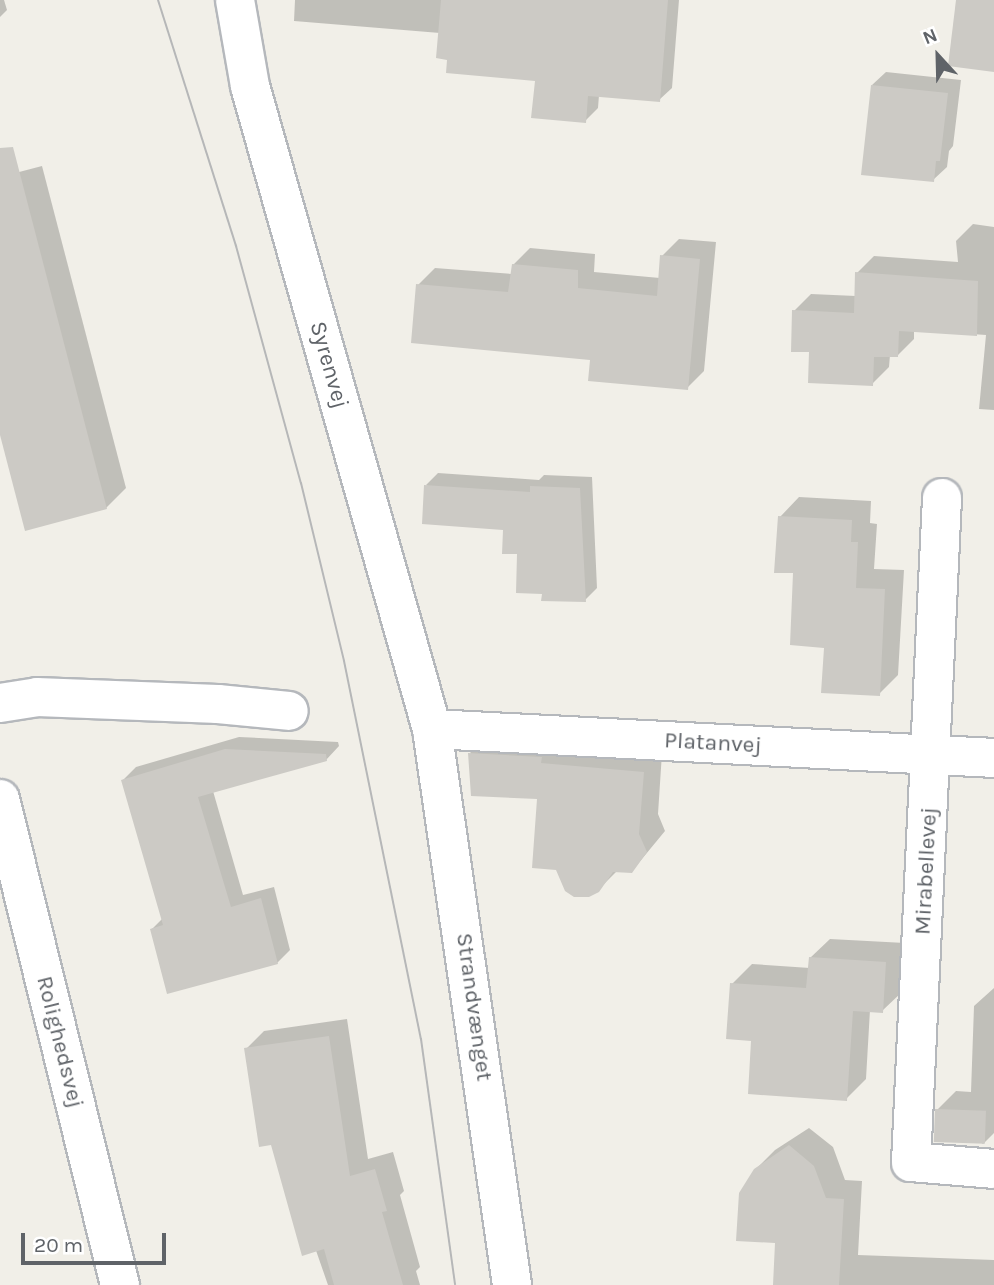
<!DOCTYPE html>
<html>
<head>
<meta charset="utf-8">
<style>
  body { margin:0 }
  #map { position:relative; width:994px; height:1285px; overflow:hidden; background:#f1efe8; font-family:Karla,sans-serif }
  div>[style] { position:absolute }
  .shadow>* { inset:0; background:#0003 }
  .building>* { inset:0; background:#cccac5; transform-origin:0 0 }
  .roads { filter:drop-shadow(2px 0 #b5b8bc) drop-shadow(-2px 0 #b5b8bc) drop-shadow(0 2px #b5b8bc) drop-shadow(0 -2px #b5b8bc) }
  .minor>* { height:38px; margin:-19px; padding:0 19px; transform-origin:19px; border-radius:19px; background:#fff }
  .tram>* { height:2px; margin:-1px; padding:0 1px; transform-origin:1px; border-radius:1px; background:#b6b7b8 }
  span { translate:-50% -50%; white-space:nowrap; text-align:center; line-height:1.15; -webkit-text-stroke:6px #fff; paint-order:stroke }
  .street-label { font-size:23px; color:#5f6368 }
  .north { position:absolute; left:903px; top:21px; width:70px; height:70px; -webkit-text-stroke:5px #fff; paint-order:stroke; rotate:338deg; font-size:19px; font-weight:700; line-height:28px; text-align:center; color:#5f6368 }
  .north::after { content:''; display:block; margin:auto; width:24px; height:32px; background:#5f6368; clip-path:polygon(50% 0,100% 100%,50% 72%,0 100%) }
  .scale { position:absolute; left:21px; top:1233px; width:145px; height:32px; box-sizing:border-box; border:4px solid #5f6368; border-top:0; padding-left:9px; font-size:21px; line-height:24px; white-space:nowrap; color:#5f6368; -webkit-text-stroke:5px #fff; paint-order:stroke }
</style>
</head>
<body>
<div id="map">
  <div class="shadow">
    <i style="clip-path:polygon(0 0,4px 0,7px 10px,0 17px)"></i>
    <i style="clip-path:polygon(295px 0,679px 0,672px 88px,659px 100px,599px 95px,598px 108px,585px 121px,536px 79px,449px 58px,440px 33px,294px 21px)"></i>
    <i style="clip-path:polygon(886px 72px,961px 80px,953px 146px,949px 151px,947px 167px,933px 180px,872px 85px)"></i>
    <i style="clip-path:polygon(42px 166px,126px 488px,106px 508px,0 428px,0 177px)"></i>
    <i style="clip-path:polygon(973px 224px,994px 227px,994px 410px,979px 409px,986px 335px,914px 330px,914px 339px,897px 356px,890px 355px,889px 367px,872px 384px,811px 351px,794px 311px,811px 294px,856px 296px,857px 273px,874px 256px,958px 262px,956px 241px)"></i>
    <i style="clip-path:polygon(679px 239px,716px 242px,704px 371px,687px 388px,592px 359px,418px 285px,435px 268px,512px 274px,513px 265px,530px 248px,595px 254px,594px 272px,660px 278px,662px 256px)"></i>
    <i style="clip-path:polygon(438px 473px,539px 480px,544px 475px,592px 477px,597px 588px,585px 600px,544px 592px,505px 528px,426px 485px)"></i>
    <i style="clip-path:polygon(799px 497px,871px 501px,870px 523px,877px 524px,874px 569px,904px 570px,898px 675px,879px 694px,826px 647px,795px 572px,780px 517px)"></i>
    <i style="clip-path:polygon(489px 734px,662px 753px,658px 814px,665px 831px,632px 871px,618px 870px,598px 890px,539px 797px,470px 753px)"></i>
    <i style="clip-path:polygon(239px 737px,338px 742px,339px 746px,326px 760px,213px 791px,243px 895px,274px 887px,290px 950px,277px 963px,152px 929px,163px 918px,123px 780px,136px 767px)"></i>
    <i style="clip-path:polygon(830px 939px,905px 943px,902px 992px,882px 1011px,870px 1010px,866px 1079px,846px 1099px,753px 1039px,732px 984px,752px 964px,810px 968px,810px 958px)"></i>
    <i style="clip-path:polygon(994px 988px,994px 1133px,983px 1144px,937px 1110px,956px 1091px,971px 1092px,974px 1006px)"></i>
    <i style="clip-path:polygon(347px 1019px,368px 1159px,393px 1152px,404px 1191px,400px 1195px,420px 1267px,416px 1271px,420px 1285px,328px 1285px,246px 1049px,264px 1031px)"></i>
    <i style="clip-path:polygon(809px 1128px,833px 1147px,845px 1180px,862px 1181px,858px 1255px,994px 1260px,994px 1285px,775px 1285px,777px 1241px,755px 1170px,775px 1150px)"></i>
  </div>
  <div class="building">
    <i style="clip-path:polygon(441px 0,668px 0,660px 102px,588px 96px,586px 123px,531px 118px,535px 81px,446px 73px,447px 60px,436px 58px)"></i>
    <i style="clip-path:polygon(956px 0,994px 0,994px 72px,948px 66px)"></i>
    <i style="clip-path:polygon(871px 85px,948px 93px,940px 161px,936px 161px,934px 182px,861px 175px)"></i>
    <i style="clip-path:polygon(13px 147px,107px 509px,25px 531px,0 435px,0 148px)"></i>
    <i style="clip-path:polygon(660px 255px,700px 259px,688px 390px,588px 381px,590px 360px,411px 343px,416px 284px,508px 292px,512px 264px,578px 270px,578px 288px,657px 296px)"></i>
    <i style="clip-path:polygon(855px 272px,978px 281px,977px 336px,899px 331px,898px 357px,874px 357px,873px 386px,808px 383px,809px 352px,791px 352px,792px 310px,854px 313px)"></i>
    <i style="clip-path:polygon(424px 485px,530px 492px,530px 486px,580px 488px,586px 602px,541px 601px,542px 594px,516px 593px,517px 554px,502px 554px,503px 530px,422px 524px)"></i>
    <i style="clip-path:polygon(778px 516px,852px 520px,851px 542px,858px 542px,856px 588px,885px 589px,880px 696px,821px 693px,824px 648px,790px 645px,793px 573px,774px 573px)"></i>
    <i style="clip-path:polygon(225px 749px,326px 754px,327px 761px,198px 797px,231px 907px,261px 898px,278px 964px,167px 994px,150px 929px,163px 925px,121px 780px)"></i>
    <i style="clip-path:polygon(468px 753px,542px 757px,541px 763px,644px 772px,639px 834px,647px 852px,632px 873px,613px 872px,599px 892px,589px 897px,574px 897px,565px 891px,556px 870px,532px 868px,537px 799px,471px 796px)"></i>
    <i style="clip-path:polygon(809px 957px,886px 962px,883px 1013px,853px 1011px,847px 1101px,748px 1094px,751px 1041px,726px 1039px,730px 983px,806px 988px)"></i>
    <i style="clip-path:polygon(329px 1036px,350px 1176px,375px 1169px,387px 1211px,382px 1212px,403px 1285px,334px 1285px,324px 1249px,302px 1256px,271px 1145px,259px 1147px,244px 1048px)"></i>
    <i style="left:935px;top:1109px;width:51px;height:33px;rotate:2deg"></i>
    <i style="clip-path:polygon(789px 1145px,814px 1166px,826px 1198px,844px 1199px,839px 1285px,773px 1285px,775px 1243px,736px 1241px,739px 1193px,754px 1169px)"></i>
  </div>
  <div class="roads">
    <div class="minor">
      <i style="left:235px;top:0;width:87px;rotate:80.1deg"></i>
      <i style="left:250px;top:86px;width:668px;rotate:74.2deg"></i>
      <i style="left:432px;top:729px;width:562px;rotate:81.81deg"></i>
      <i style="left:942px;top:498px;width:665px;rotate:92.67deg"></i>
      <i style="left:911px;top:1162px;width:83px;rotate:4.8deg"></i>
      <i style="left:0;top:703px;width:37px;rotate:-9deg"></i>
      <i style="left:37px;top:697px;width:181px;rotate:2.2deg"></i>
      <i style="left:218px;top:704px;width:71px;rotate:5.6deg"></i>
      <i style="left:432px;top:729px;width:563px;rotate:2.95deg"></i>
      <i style="left:0;top:799px;width:501px;rotate:76.13deg"></i>
    </div>
  </div>
  <div class="tram">
    <i style="left:158px;top:0;width:258px;rotate:72.4deg"></i>
    <i style="left:236px;top:246px;width:246px;rotate:74.7deg"></i>
    <i style="left:301px;top:483px;width:183px;rotate:76.4deg"></i>
    <i style="left:344px;top:661px;width:386px;rotate:78.5deg"></i>
    <i style="left:421px;top:1039px;width:248px;rotate:82.1deg"></i>
  </div>
  <div class="street-label">
    <span style="left:329px;top:365px;rotate:74deg">Syrenvej</span>
    <span style="left:713px;top:743px;rotate:3deg">Platanvej</span>
    <span style="left:926px;top:871px;rotate:-87deg">Mirabellevej</span>
    <span style="left:474px;top:1007px;rotate:82deg">Strandvænget</span>
    <span style="left:60px;top:1042px;rotate:76deg">Rolighedsvej</span>
  </div>
  <div class="north">N</div>
  <div class="scale">20 m</div>
</div>
</body>
</html>
